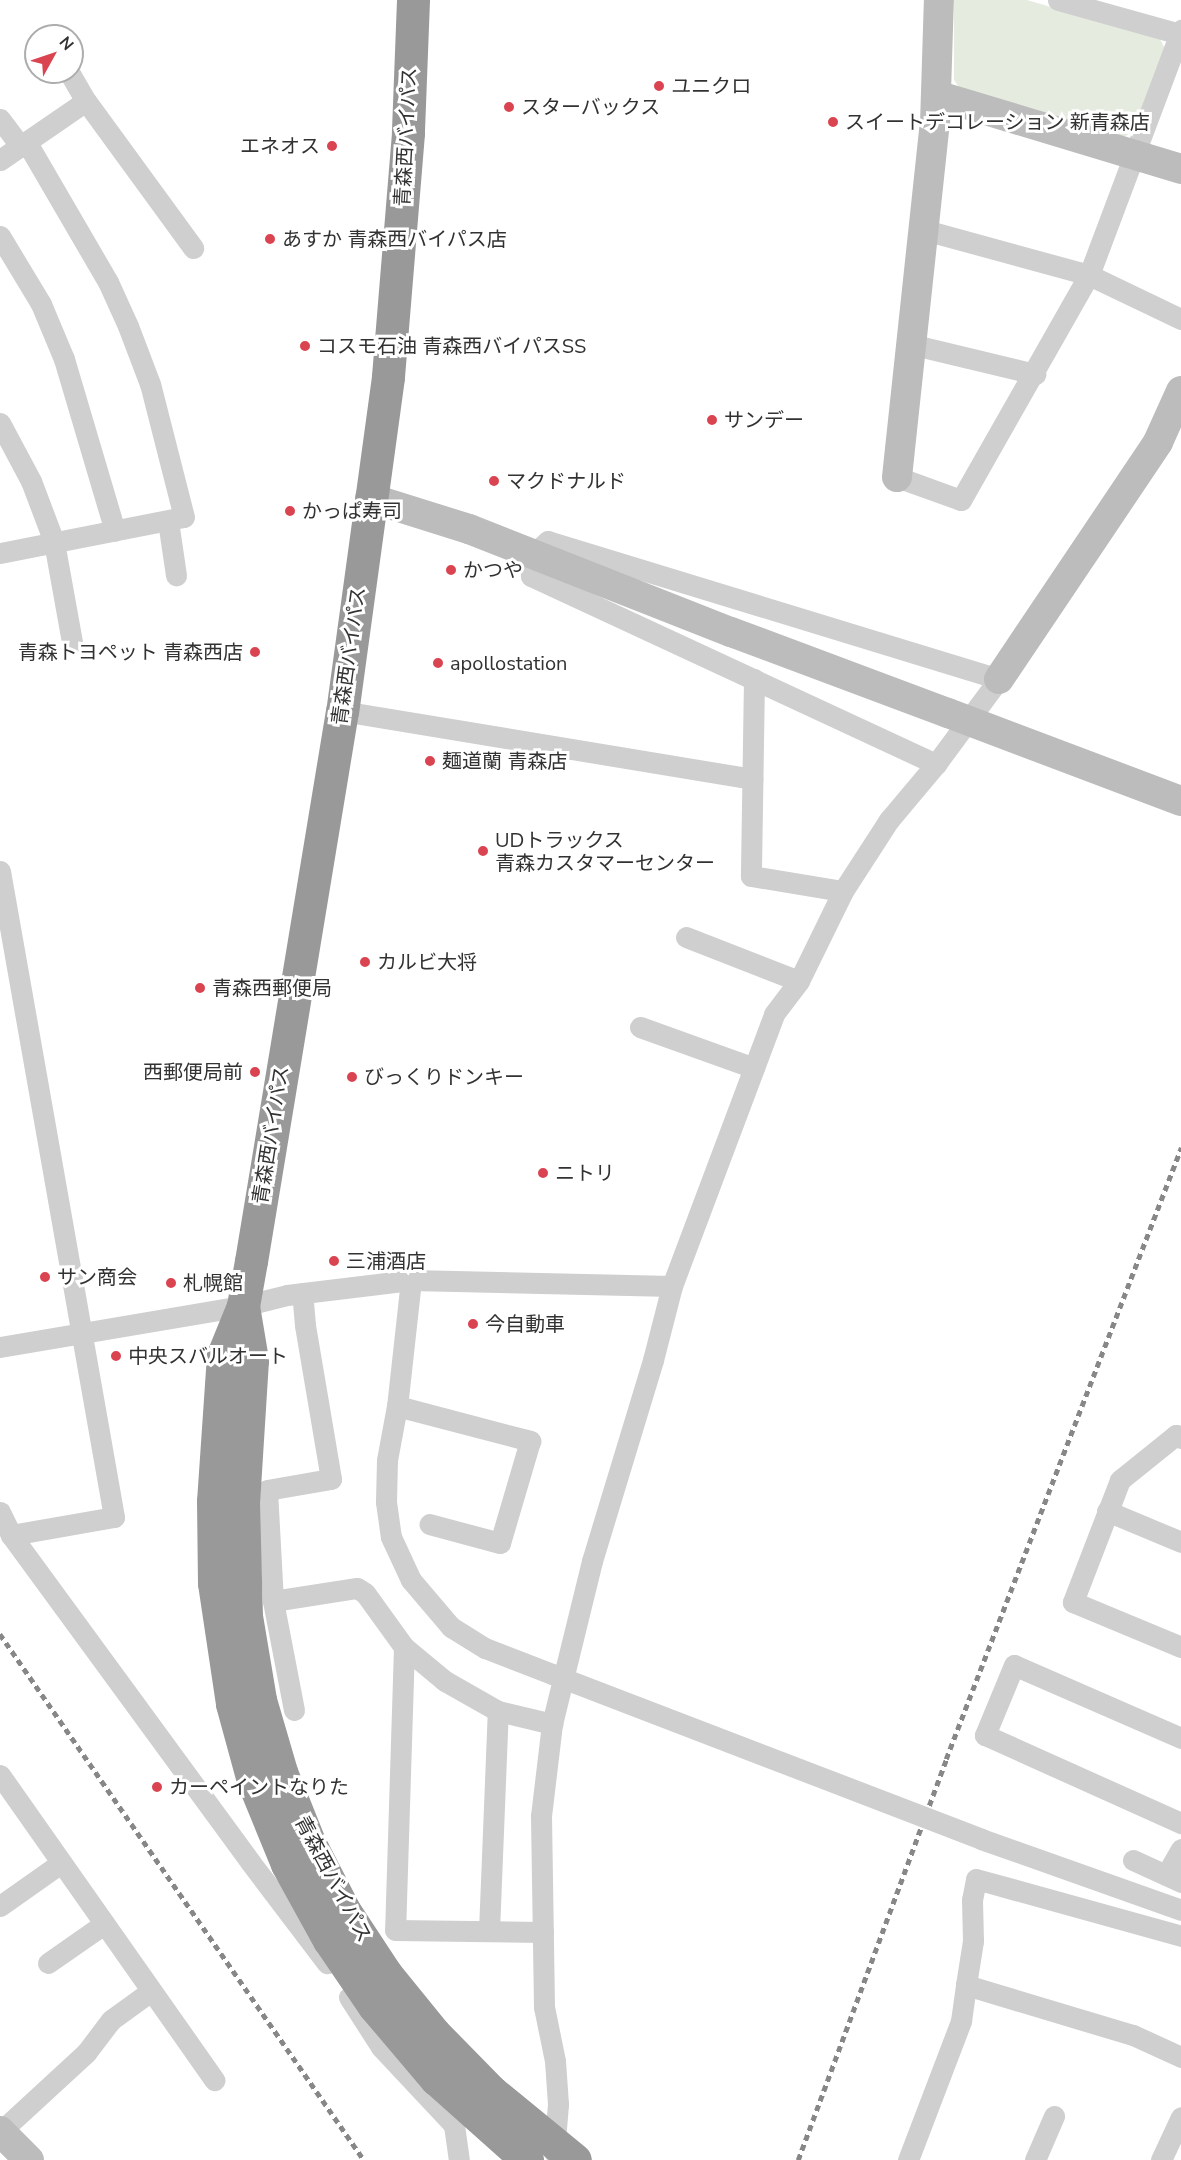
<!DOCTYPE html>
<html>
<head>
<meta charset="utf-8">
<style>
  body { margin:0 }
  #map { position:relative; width:1181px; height:2160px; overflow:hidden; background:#fff; font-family:"Nunito Sans","Noto Sans JP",sans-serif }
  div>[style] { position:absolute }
  .green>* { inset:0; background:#e5ebdf }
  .street>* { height:21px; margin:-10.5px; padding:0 10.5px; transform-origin:10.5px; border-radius:10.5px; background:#cfcfcf }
  .secondary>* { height:30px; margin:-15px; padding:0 15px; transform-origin:15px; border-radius:15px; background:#bcbcbc }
  .highway>* { height:33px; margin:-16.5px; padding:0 16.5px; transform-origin:16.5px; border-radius:16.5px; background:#999 }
  .rail>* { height:4.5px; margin-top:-2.25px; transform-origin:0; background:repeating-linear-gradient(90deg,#878787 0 6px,transparent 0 10.5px) }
  .street-bridge>* { height:21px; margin:-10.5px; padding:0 10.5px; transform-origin:10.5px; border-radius:10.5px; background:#cfcfcf }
  .secondary-bridge>* { height:30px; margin:-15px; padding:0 15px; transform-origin:15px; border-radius:15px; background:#bcbcbc }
  .highway-bridge>* { height:33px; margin:-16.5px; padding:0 16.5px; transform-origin:16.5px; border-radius:16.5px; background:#999 }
  .dots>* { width:16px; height:16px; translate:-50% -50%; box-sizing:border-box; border:3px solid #fff; border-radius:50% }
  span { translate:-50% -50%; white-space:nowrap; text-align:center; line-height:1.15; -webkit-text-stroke:6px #fff; paint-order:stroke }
  .poi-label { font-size:20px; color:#323232 }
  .left { translate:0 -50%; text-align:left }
  .right { translate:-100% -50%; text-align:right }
  .street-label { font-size:20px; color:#323232 }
  .north { position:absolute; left:24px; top:24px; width:60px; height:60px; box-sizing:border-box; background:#fff; border:2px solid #adadad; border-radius:50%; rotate:50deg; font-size:16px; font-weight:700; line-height:24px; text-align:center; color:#323232 }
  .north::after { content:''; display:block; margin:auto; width:21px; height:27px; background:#da4451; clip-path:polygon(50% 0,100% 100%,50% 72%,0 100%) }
</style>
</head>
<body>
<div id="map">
  <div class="green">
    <i style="clip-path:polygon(954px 0,1027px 0,1160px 39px,1166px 51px,1136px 131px,1123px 137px,961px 90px,954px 80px)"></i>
  </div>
  <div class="street">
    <i style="left:1058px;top:0;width:127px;rotate:15.6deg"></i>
    <i style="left:69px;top:72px;width:34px;rotate:60deg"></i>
    <i style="left:86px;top:101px;width:182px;rotate:53.9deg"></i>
    <i style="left:0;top:119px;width:35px;rotate:53deg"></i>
    <i style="left:0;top:160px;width:104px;rotate:-34.5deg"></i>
    <i style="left:921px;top:229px;width:174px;rotate:15.3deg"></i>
    <i style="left:1089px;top:275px;width:102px;rotate:25.6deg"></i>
    <i style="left:0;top:236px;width:79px;rotate:58.9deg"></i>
    <i style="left:41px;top:304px;width:60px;rotate:67.3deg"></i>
    <i style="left:64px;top:359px;width:179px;rotate:73.5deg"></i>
    <i style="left:910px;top:344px;width:129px;rotate:13.5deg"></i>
    <i style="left:0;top:423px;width:66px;rotate:61.9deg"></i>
    <i style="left:31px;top:481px;width:65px;rotate:69.3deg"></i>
    <i style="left:54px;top:542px;width:102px;rotate:79.8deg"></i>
    <i style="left:897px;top:477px;width:68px;rotate:19.8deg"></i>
    <i style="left:961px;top:500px;width:259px;rotate:-60.4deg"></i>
    <i style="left:1089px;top:275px;width:262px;rotate:-69.4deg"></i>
    <i style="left:168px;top:521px;width:55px;rotate:81.6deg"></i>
    <i style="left:0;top:553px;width:187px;rotate:-11.1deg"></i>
    <i style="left:184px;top:517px;width:137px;rotate:-104.3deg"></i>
    <i style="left:150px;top:384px;width:62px;rotate:-110.8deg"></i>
    <i style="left:128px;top:326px;width:48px;rotate:-114.4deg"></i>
    <i style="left:108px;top:282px;width:161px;rotate:-120.2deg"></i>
    <i style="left:754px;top:679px;width:197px;rotate:90.9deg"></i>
    <i style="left:751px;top:876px;width:93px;rotate:9.3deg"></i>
    <i style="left:342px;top:711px;width:416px;rotate:9.4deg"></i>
    <i style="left:0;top:871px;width:656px;rotate:79.99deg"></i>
    <i style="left:114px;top:1517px;width:105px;rotate:170.1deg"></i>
    <i style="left:686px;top:937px;width:121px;rotate:21.3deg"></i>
    <i style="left:640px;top:1027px;width:121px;rotate:19.8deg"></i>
    <i style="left:411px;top:1280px;width:127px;rotate:96.3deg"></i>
    <i style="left:397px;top:1406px;width:55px;rotate:100.5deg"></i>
    <i style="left:387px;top:1460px;width:42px;rotate:91.4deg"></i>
    <i style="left:386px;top:1502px;width:35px;rotate:82deg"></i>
    <i style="left:391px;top:1537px;width:47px;rotate:65.1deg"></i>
    <i style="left:411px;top:1580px;width:62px;rotate:49.6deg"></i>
    <i style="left:451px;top:1627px;width:40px;rotate:32deg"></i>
    <i style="left:485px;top:1648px;width:72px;rotate:21.2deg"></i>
    <i style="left:0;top:1347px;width:246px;rotate:-9.6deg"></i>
    <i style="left:243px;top:1306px;width:45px;rotate:-14deg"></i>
    <i style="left:287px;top:1295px;width:125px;rotate:-6.9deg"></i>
    <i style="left:411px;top:1280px;width:261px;rotate:1.3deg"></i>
    <i style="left:397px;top:1406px;width:138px;rotate:14.7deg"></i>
    <i style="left:530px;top:1441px;width:106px;rotate:106.4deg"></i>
    <i style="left:500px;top:1543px;width:73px;rotate:-165deg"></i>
    <i style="left:1181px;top:1438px;width:6px;rotate:-149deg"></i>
    <i style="left:1176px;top:1435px;width:72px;rotate:141.2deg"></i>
    <i style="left:1120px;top:1480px;width:131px;rotate:111.1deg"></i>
    <i style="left:1073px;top:1602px;width:117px;rotate:22.6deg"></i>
    <i style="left:1107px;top:1511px;width:80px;rotate:22.7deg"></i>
    <i style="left:0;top:1512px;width:25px;rotate:64deg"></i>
    <i style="left:11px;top:1535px;width:406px;rotate:53.8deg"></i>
    <i style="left:251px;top:1863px;width:126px;rotate:52.8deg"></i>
    <i style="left:273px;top:1601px;width:85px;rotate:-8.8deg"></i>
    <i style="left:357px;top:1588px;width:9px;rotate:32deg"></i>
    <i style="left:365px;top:1593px;width:67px;rotate:54.2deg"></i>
    <i style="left:404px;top:1647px;width:53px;rotate:39.7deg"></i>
    <i style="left:445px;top:1681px;width:61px;rotate:29.5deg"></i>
    <i style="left:498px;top:1711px;width:56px;rotate:13.5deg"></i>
    <i style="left:404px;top:1647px;width:283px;rotate:91.8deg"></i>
    <i style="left:395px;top:1930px;width:148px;rotate:0.8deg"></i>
    <i style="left:294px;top:1710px;width:111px;rotate:-100.9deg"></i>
    <i style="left:273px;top:1601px;width:111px;rotate:-93.1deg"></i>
    <i style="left:267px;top:1490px;width:65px;rotate:-9.8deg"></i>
    <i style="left:331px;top:1479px;width:156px;rotate:-99.6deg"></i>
    <i style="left:305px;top:1325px;width:32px;rotate:-95deg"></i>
    <i style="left:1181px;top:1738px;width:182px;rotate:-156.4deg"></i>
    <i style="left:1014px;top:1665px;width:76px;rotate:112.5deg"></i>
    <i style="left:985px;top:1735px;width:215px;rotate:24.2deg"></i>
    <i style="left:0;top:1775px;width:373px;rotate:54.9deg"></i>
    <i style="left:981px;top:1839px;width:212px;rotate:19.5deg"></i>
    <i style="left:1133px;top:1860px;width:53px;rotate:24.6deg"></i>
    <i style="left:1166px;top:1875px;width:30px;rotate:-60deg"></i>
    <i style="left:0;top:1906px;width:75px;rotate:-35.2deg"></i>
    <i style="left:489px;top:1931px;width:220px;rotate:-87.7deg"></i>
    <i style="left:48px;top:1963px;width:68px;rotate:-34.9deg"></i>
    <i style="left:966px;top:1985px;width:45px;rotate:-81deg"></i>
    <i style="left:973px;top:1941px;width:41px;rotate:-91.4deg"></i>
    <i style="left:972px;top:1900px;width:21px;rotate:-79deg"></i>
    <i style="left:976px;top:1879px;width:213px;rotate:15.5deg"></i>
    <i style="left:349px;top:1997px;width:59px;rotate:57.4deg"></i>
    <i style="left:381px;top:2047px;width:107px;rotate:46.9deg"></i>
    <i style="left:454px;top:2125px;width:35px;rotate:82deg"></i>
    <i style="left:0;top:2132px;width:117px;rotate:-42.6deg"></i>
    <i style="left:86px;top:2053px;width:41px;rotate:-52.9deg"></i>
    <i style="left:111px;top:2020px;width:49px;rotate:-35.9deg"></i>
    <i style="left:554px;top:2152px;width:48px;rotate:-85.2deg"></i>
    <i style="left:558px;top:2104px;width:43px;rotate:-94deg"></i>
    <i style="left:555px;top:2061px;width:55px;rotate:-101.5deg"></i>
    <i style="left:544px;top:2007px;width:191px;rotate:-90.9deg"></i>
    <i style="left:541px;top:1816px;width:93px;rotate:-83.2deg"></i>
    <i style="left:552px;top:1724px;width:168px;rotate:-76.2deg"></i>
    <i style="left:592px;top:1561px;width:210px;rotate:-73.1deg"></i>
    <i style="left:653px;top:1360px;width:76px;rotate:-75.6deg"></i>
    <i style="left:672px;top:1286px;width:290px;rotate:-69.4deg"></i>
    <i style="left:774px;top:1014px;width:41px;rotate:-52.9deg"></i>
    <i style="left:799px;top:981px;width:100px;rotate:-63.9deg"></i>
    <i style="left:843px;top:891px;width:85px;rotate:-57.1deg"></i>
    <i style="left:889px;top:820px;width:73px;rotate:-50deg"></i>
    <i style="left:936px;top:764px;width:106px;rotate:-53.5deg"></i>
    <i style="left:999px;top:679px;width:472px;rotate:-163deg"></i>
    <i style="left:548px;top:541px;width:20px;rotate:139deg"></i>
    <i style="left:533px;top:554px;width:22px;rotate:95deg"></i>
    <i style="left:531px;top:576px;width:447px;rotate:24.9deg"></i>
    <i style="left:908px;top:2160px;width:149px;rotate:-69.1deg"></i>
    <i style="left:961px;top:2021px;width:36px;rotate:-82deg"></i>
    <i style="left:966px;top:1985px;width:174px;rotate:16.7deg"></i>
    <i style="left:1133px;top:2035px;width:53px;rotate:24.6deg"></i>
    <i style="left:1035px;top:2160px;width:48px;rotate:-66.6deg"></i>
    <i style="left:1161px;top:2160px;width:47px;rotate:-65.1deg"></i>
  </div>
  <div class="secondary">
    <i style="left:936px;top:95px;width:256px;rotate:16.8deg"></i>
    <i style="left:897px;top:477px;width:355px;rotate:-83.9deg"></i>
    <i style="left:935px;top:124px;width:124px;rotate:-88.2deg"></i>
    <i style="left:370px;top:498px;width:104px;rotate:17.4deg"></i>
    <i style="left:469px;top:529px;width:282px;rotate:21.5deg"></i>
    <i style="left:731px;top:632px;width:232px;rotate:20.5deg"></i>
    <i style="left:999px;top:679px;width:285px;rotate:-56.1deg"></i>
    <i style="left:1158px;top:442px;width:56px;rotate:-65.7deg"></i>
    <i style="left:0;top:2131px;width:41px;rotate:45deg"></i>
  </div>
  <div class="highway">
    <i style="left:413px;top:0;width:133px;rotate:92.2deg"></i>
    <i style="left:408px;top:133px;width:245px;rotate:94.7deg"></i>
    <i style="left:388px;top:377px;width:337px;rotate:97.8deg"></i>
    <i style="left:342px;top:711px;width:557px;rotate:99.39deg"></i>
    <i style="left:251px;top:1261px;width:46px;rotate:100.1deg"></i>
    <i style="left:243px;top:1306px;width:53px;rotate:112.2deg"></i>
    <i style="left:223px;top:1355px;width:146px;rotate:93.9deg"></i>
    <i style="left:213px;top:1501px;width:82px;rotate:89.3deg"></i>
    <i style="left:214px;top:1583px;width:122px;rotate:81.5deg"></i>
    <i style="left:232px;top:1704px;width:80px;rotate:74.7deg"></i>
    <i style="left:253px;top:1781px;width:90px;rotate:67.7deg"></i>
    <i style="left:287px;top:1864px;width:87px;rotate:61.1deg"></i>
    <i style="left:329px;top:1940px;width:80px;rotate:55.7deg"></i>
    <i style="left:374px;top:2006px;width:96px;rotate:49.7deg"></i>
    <i style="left:436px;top:2079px;width:122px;rotate:41.7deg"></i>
    <i style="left:243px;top:1306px;width:55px;rotate:80.5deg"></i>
    <i style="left:252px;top:1360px;width:143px;rotate:93.6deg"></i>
    <i style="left:243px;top:1503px;width:113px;rotate:88.5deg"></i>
    <i style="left:246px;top:1616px;width:85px;rotate:80.5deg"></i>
  </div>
  <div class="rail">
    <i style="left:0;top:1634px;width:640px;rotate:55.32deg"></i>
    <i style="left:798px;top:2160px;width:427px;rotate:-69.7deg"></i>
    <i style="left:946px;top:1759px;width:655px;rotate:-68.96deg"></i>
  </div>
  <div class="street-bridge">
    <i style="left:552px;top:1674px;width:460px;rotate:21deg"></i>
  </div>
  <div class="secondary-bridge">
    <i style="left:948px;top:713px;width:249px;rotate:20.7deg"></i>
  </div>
  <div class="highway-bridge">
    <i style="left:260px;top:1700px;width:75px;rotate:73.7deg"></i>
    <i style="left:281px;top:1772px;width:75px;rotate:68.2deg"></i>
    <i style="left:309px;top:1842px;width:76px;rotate:62.8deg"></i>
    <i style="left:344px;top:1910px;width:77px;rotate:56.7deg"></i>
    <i style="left:386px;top:1974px;width:76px;rotate:50.9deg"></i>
    <i style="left:434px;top:2033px;width:83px;rotate:45.5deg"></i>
    <i style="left:492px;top:2092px;width:107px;rotate:39.3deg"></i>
  </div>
  <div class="dots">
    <i style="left:659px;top:86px;background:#da4451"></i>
    <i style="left:509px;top:107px;background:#da4451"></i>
    <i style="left:833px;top:122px;background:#da4451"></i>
    <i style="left:332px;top:146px;background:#da4451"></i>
    <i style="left:270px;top:239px;background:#da4451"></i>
    <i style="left:305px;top:346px;background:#da4451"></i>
    <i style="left:712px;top:420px;background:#da4451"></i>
    <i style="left:494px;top:481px;background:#da4451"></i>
    <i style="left:290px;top:511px;background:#da4451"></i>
    <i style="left:451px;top:570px;background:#da4451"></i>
    <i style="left:255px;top:652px;background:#da4451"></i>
    <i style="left:438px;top:663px;background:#da4451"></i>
    <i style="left:430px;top:761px;background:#da4451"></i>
    <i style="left:483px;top:851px;background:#da4451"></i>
    <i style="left:365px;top:962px;background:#da4451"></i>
    <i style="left:200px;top:988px;background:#da4451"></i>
    <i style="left:255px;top:1072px;background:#da4451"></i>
    <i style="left:352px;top:1077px;background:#da4451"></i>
    <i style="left:543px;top:1173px;background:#da4451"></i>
    <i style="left:334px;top:1261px;background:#da4451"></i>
    <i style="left:45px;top:1277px;background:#da4451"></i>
    <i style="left:171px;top:1283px;background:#da4451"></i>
    <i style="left:473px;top:1324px;background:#da4451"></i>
    <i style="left:116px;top:1356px;background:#da4451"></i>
    <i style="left:157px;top:1787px;background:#da4451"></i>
  </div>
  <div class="poi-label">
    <span class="left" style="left:671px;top:86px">ユニクロ</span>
    <span class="left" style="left:521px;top:107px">スターバックス</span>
    <span class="left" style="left:845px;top:122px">スイートデコレーション 新青森店</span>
    <span class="right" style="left:320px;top:146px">エネオス</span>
    <span class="left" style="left:282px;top:239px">あすか 青森西バイパス店</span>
    <span class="left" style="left:317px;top:346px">コスモ石油 青森西バイパスSS</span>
    <span class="left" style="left:724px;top:420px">サンデー</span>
    <span class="left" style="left:506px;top:481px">マクドナルド</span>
    <span class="left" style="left:302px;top:511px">かっぱ寿司</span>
    <span class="left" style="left:463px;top:570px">かつや</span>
    <span class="right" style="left:243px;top:652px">青森トヨペット 青森西店</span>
    <span class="left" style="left:450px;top:663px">apollostation</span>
    <span class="left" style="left:442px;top:761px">麺道蘭 青森店</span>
    <span class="left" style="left:495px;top:852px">UDトラックス<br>青森カスタマーセンター</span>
    <span class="left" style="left:377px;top:962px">カルビ大将</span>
    <span class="left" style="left:212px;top:988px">青森西郵便局</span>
    <span class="right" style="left:243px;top:1072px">西郵便局前</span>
    <span class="left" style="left:364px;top:1077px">びっくりドンキー</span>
    <span class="left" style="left:555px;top:1173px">ニトリ</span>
    <span class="left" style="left:346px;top:1261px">三浦酒店</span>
    <span class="left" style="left:57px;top:1277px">サン商会</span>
    <span class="left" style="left:183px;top:1283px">札幌館</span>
    <span class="left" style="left:485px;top:1324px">今自動車</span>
    <span class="left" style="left:128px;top:1356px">中央スバルオート</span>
    <span class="left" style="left:169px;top:1787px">カーペイントなりた</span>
  </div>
  <div class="street-label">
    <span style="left:406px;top:137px;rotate:-87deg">青森西バイパス</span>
    <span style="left:349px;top:656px;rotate:-82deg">青森西バイパス</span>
    <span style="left:271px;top:1135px;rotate:-81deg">青森西バイパス</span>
    <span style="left:333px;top:1879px;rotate:62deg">青森西バイパス</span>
  </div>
  <div class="north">N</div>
</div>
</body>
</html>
